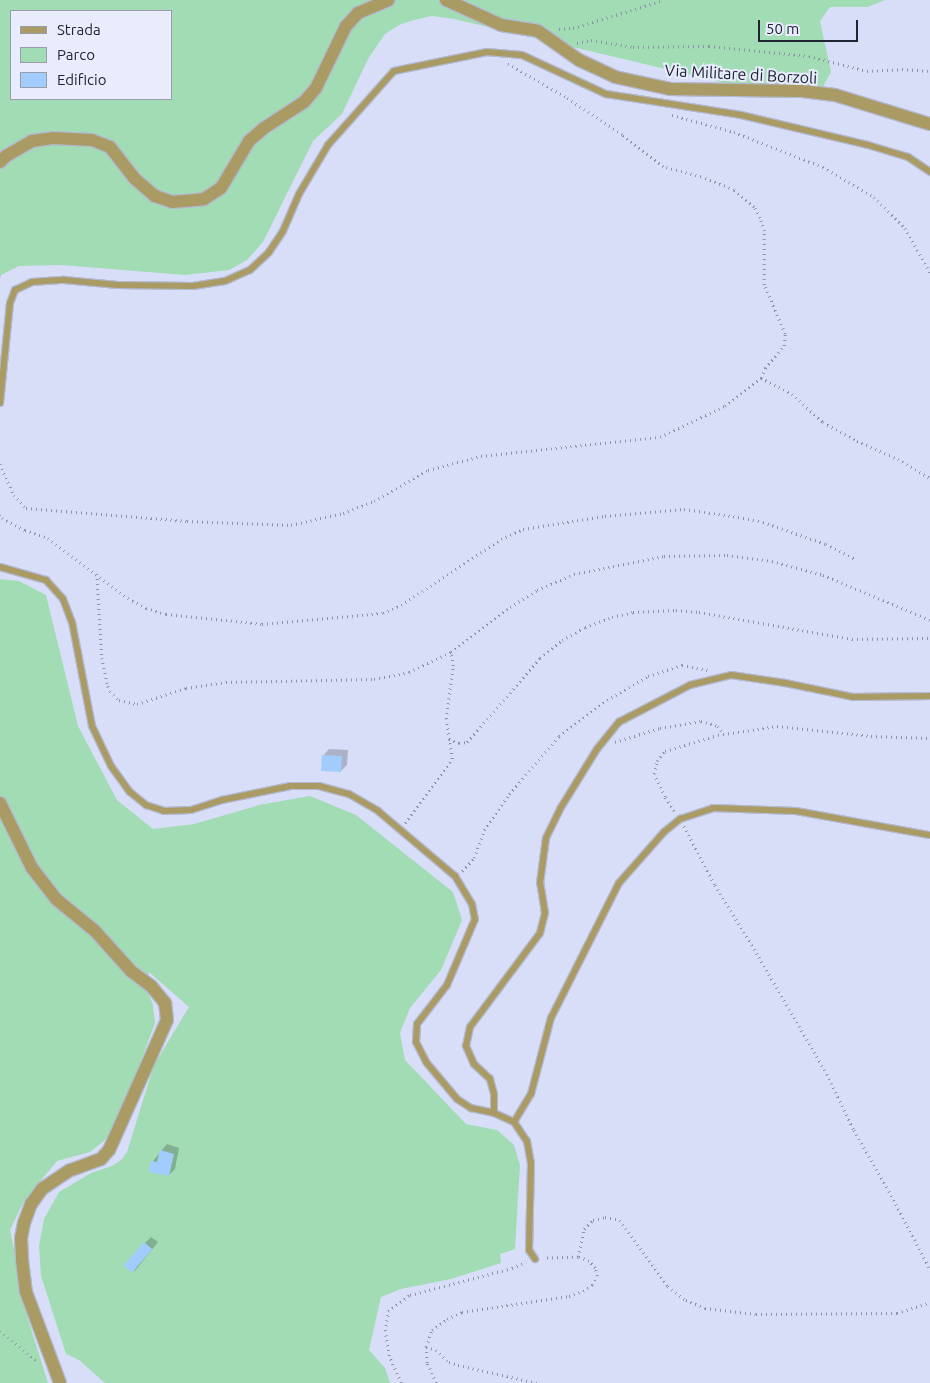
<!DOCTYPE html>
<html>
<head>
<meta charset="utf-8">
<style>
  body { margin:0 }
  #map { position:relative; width:930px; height:1383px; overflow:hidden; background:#d8def8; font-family:Ubuntu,sans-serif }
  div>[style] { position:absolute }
  .green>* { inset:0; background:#a1dcb4 }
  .shadow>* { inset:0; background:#0003 }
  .building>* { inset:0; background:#a2cbfe; transform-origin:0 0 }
  .path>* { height:2.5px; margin-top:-1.25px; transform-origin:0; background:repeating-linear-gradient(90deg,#8d92a8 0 1px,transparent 0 5px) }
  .roads { filter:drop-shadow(1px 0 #b3b9d1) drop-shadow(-1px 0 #b3b9d1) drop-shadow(0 1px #b3b9d1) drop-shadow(0 -1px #b3b9d1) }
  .service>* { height:6px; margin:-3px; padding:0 3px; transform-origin:3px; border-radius:3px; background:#aa9b65 }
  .minor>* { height:12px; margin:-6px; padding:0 6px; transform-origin:6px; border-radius:6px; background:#aa9b65 }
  span { translate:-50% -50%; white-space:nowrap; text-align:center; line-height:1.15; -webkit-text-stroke:4px #e8ecfd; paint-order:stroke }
  .street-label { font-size:16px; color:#202433 }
  .legend { position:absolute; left:10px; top:10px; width:162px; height:90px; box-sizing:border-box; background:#e8ecfd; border:1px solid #989cac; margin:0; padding:6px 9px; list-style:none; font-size:15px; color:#202433 }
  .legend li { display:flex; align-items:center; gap:10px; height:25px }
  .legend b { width:25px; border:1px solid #989cac }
  .scale { position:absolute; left:758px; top:20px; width:100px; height:22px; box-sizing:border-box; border:2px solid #202433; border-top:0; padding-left:6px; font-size:15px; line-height:18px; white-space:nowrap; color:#202433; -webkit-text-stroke:4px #e8ecfd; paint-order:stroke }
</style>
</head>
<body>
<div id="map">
  <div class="green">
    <i style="clip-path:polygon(evenodd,0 0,885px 0,868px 7px,830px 7px,820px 21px,831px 72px,816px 99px,776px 95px,454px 19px,432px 16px,414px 20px,399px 25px,385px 34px,368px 59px,342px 114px,313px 141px,263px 242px,247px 260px,229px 270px,185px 275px,61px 265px,19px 266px,1px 275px,0 280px,0 0,11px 11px,171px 11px,171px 99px,11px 99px,11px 11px)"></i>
    <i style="clip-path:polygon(0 579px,19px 581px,46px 595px,78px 726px,117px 800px,153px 829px,194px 824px,259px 805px,310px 796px,356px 815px,453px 892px,462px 920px,441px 970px,410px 1008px,400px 1033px,405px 1060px,466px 1124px,497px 1130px,514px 1145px,520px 1165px,515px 1249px,500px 1254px,501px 1263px,451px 1279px,401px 1289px,381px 1297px,369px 1350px,385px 1368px,390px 1383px,105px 1383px,79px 1360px,66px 1354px,41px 1276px,39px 1246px,44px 1219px,59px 1192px,91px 1173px,112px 1166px,121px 1160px,127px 1152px,154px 1065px,189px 1007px,149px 972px,147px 989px,153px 1005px,155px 1023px,114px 1133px,90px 1152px,57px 1161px,24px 1201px,10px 1230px,20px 1277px,22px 1300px,48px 1383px,0 1383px)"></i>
  </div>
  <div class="shadow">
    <i style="clip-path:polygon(329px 749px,348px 750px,347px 765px,341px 771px,323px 756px)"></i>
    <i style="clip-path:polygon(167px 1144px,179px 1148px,175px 1169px,169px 1175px,153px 1161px)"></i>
    <i style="clip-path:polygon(151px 1237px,158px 1242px,134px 1272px,145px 1243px)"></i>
  </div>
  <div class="building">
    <i style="left:322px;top:755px;width:20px;height:16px;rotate:3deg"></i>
    <i style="clip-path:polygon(160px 1150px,174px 1154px,169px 1176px,149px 1172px,151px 1161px,157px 1162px)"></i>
    <i style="left:144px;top:1242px;width:11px;height:31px;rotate:41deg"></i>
  </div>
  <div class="path">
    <i style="left:559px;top:29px;width:14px;rotate:-4deg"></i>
    <i style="left:573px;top:28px;width:95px;rotate:-17.1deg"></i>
    <i style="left:577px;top:43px;width:14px;rotate:-12deg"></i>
    <i style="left:591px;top:40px;width:43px;rotate:9.5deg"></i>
    <i style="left:633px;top:47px;width:76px;rotate:-0.8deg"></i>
    <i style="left:709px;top:46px;width:100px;rotate:5.7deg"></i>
    <i style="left:809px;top:56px;width:60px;rotate:14.5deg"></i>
    <i style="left:867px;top:71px;width:35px;rotate:-3deg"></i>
    <i style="left:902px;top:69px;width:28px;rotate:4deg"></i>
    <i style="left:672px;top:115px;width:64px;rotate:15.3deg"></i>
    <i style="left:734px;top:132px;width:96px;rotate:21.5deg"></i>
    <i style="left:823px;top:167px;width:59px;rotate:30.5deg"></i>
    <i style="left:874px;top:197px;width:44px;rotate:45deg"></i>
    <i style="left:905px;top:228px;width:51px;rotate:60.4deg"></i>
    <i style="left:761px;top:378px;width:35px;rotate:27deg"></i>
    <i style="left:792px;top:394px;width:42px;rotate:42.1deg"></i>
    <i style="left:823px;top:422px;width:39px;rotate:29deg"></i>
    <i style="left:857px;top:441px;width:45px;rotate:23.7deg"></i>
    <i style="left:898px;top:459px;width:37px;rotate:31deg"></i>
    <i style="left:0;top:464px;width:34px;rotate:66deg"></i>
    <i style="left:14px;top:495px;width:18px;rotate:47deg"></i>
    <i style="left:26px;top:508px;width:162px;rotate:4.6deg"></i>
    <i style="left:187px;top:521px;width:104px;rotate:2.2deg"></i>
    <i style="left:291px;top:525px;width:53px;rotate:-13deg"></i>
    <i style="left:343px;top:513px;width:33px;rotate:-21deg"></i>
    <i style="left:374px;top:501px;width:62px;rotate:-29.9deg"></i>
    <i style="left:428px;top:470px;width:55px;rotate:-14.8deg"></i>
    <i style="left:481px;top:456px;width:180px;rotate:-6.1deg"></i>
    <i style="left:660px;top:437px;width:72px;rotate:-25.5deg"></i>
    <i style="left:725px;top:406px;width:46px;rotate:-37.9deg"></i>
    <i style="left:761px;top:378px;width:11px;rotate:-68deg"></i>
    <i style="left:765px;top:368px;width:29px;rotate:-49deg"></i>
    <i style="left:784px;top:346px;width:12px;rotate:-85deg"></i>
    <i style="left:785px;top:334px;width:53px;rotate:-113.2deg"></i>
    <i style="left:764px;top:285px;width:54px;rotate:-90deg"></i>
    <i style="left:764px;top:231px;width:14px;rotate:-107deg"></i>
    <i style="left:760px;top:218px;width:13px;rotate:-119deg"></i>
    <i style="left:754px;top:207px;width:26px;rotate:-140deg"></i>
    <i style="left:734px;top:190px;width:35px;rotate:-158deg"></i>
    <i style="left:701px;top:177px;width:39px;rotate:-165deg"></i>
    <i style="left:663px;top:167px;width:52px;rotate:-142deg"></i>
    <i style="left:622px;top:135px;width:69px;rotate:-146.3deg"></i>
    <i style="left:565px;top:97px;width:68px;rotate:-150deg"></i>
    <i style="left:0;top:515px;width:4px;rotate:56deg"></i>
    <i style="left:2px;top:518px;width:26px;rotate:28deg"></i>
    <i style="left:25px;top:530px;width:24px;rotate:19deg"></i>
    <i style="left:48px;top:538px;width:100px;rotate:36.9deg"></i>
    <i style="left:128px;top:598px;width:21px;rotate:29deg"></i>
    <i style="left:146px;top:608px;width:21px;rotate:17deg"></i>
    <i style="left:166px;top:614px;width:97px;rotate:5.9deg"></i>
    <i style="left:262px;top:624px;width:121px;rotate:-5.2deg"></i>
    <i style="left:383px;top:613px;width:20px;rotate:-24deg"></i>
    <i style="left:401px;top:605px;width:120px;rotate:-33.4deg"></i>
    <i style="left:501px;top:539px;width:24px;rotate:-24deg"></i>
    <i style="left:523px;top:529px;width:83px;rotate:-9deg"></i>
    <i style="left:605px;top:516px;width:79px;rotate:-5.1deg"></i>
    <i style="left:684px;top:509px;width:55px;rotate:8.4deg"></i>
    <i style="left:738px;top:517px;width:25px;rotate:11deg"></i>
    <i style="left:763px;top:522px;width:67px;rotate:19.2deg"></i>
    <i style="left:826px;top:544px;width:34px;rotate:27deg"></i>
    <i style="left:97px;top:574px;width:84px;rotate:86.6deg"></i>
    <i style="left:102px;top:658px;width:29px;rotate:78deg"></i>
    <i style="left:108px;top:686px;width:5px;rotate:68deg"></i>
    <i style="left:110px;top:691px;width:13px;rotate:45deg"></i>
    <i style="left:119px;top:700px;width:18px;rotate:13deg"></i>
    <i style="left:137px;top:704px;width:52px;rotate:-18.1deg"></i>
    <i style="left:186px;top:688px;width:40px;rotate:-8.5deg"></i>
    <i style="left:226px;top:682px;width:148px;rotate:-1.2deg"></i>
    <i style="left:374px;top:679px;width:36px;rotate:-11deg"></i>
    <i style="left:409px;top:672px;width:47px;rotate:-25.5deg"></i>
    <i style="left:451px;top:652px;width:74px;rotate:-37.3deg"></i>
    <i style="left:510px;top:607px;width:32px;rotate:-32deg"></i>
    <i style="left:537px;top:590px;width:40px;rotate:-23.4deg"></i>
    <i style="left:574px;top:574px;width:92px;rotate:-11.3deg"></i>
    <i style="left:664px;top:556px;width:63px;rotate:-0.9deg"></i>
    <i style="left:727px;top:555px;width:45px;rotate:7.6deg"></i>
    <i style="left:772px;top:561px;width:53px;rotate:15.4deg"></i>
    <i style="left:823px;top:575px;width:116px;rotate:22.8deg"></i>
    <i style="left:449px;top:739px;width:11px;rotate:22deg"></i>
    <i style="left:459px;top:743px;width:8px;rotate:-7deg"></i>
    <i style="left:467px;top:742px;width:111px;rotate:-49deg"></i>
    <i style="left:540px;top:658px;width:28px;rotate:-39deg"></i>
    <i style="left:562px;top:640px;width:26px;rotate:-29deg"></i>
    <i style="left:585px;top:627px;width:29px;rotate:-20deg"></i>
    <i style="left:612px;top:617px;width:22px;rotate:-13deg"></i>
    <i style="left:633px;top:612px;width:43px;rotate:-2.7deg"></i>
    <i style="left:676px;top:610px;width:23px;rotate:5deg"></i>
    <i style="left:699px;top:612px;width:155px;rotate:10deg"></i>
    <i style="left:852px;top:639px;width:78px;rotate:-0.7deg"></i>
    <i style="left:615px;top:742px;width:47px;rotate:-17.3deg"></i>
    <i style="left:660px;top:728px;width:42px;rotate:-9.7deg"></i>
    <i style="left:701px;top:721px;width:18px;rotate:16deg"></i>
    <i style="left:718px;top:726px;width:10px;rotate:53deg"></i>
    <i style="left:674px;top:811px;width:17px;rotate:-123deg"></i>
    <i style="left:665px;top:797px;width:25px;rotate:-116deg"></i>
    <i style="left:654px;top:774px;width:13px;rotate:-77deg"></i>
    <i style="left:657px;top:761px;width:13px;rotate:-51deg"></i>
    <i style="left:665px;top:751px;width:55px;rotate:-16.8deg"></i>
    <i style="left:718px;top:735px;width:60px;rotate:-8.7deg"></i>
    <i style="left:777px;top:726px;width:95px;rotate:6.1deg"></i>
    <i style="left:871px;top:736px;width:59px;rotate:1.9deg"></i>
    <i style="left:405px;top:823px;width:79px;rotate:-53.7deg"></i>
    <i style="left:452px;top:759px;width:40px;rotate:-98.5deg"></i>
    <i style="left:446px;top:719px;width:53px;rotate:-82.5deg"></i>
    <i style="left:453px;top:666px;width:13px;rotate:-99deg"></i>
    <i style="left:684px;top:826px;width:67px;rotate:62.3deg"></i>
    <i style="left:715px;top:885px;width:84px;rotate:58.6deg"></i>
    <i style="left:759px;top:957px;width:135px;rotate:59.8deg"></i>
    <i style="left:827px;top:1074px;width:62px;rotate:64.3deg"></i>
    <i style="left:854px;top:1130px;width:70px;rotate:60.2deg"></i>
    <i style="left:889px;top:1191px;width:88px;rotate:62.3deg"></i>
    <i style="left:462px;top:871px;width:18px;rotate:-47deg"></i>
    <i style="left:474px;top:858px;width:30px;rotate:-70deg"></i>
    <i style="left:484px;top:830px;width:44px;rotate:-55.2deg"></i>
    <i style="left:509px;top:794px;width:77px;rotate:-49.2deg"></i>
    <i style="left:559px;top:736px;width:60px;rotate:-36.9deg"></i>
    <i style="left:607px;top:700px;width:48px;rotate:-30.3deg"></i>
    <i style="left:648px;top:676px;width:36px;rotate:-18deg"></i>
    <i style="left:682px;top:665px;width:26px;rotate:11deg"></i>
    <i style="left:578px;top:1257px;width:29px;rotate:-78deg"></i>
    <i style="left:584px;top:1229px;width:13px;rotate:-45deg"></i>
    <i style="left:593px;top:1220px;width:12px;rotate:-14deg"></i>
    <i style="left:605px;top:1217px;width:15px;rotate:11deg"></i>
    <i style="left:620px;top:1220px;width:82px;rotate:54deg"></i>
    <i style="left:668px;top:1286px;width:23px;rotate:38deg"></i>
    <i style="left:686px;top:1300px;width:21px;rotate:23deg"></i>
    <i style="left:705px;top:1308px;width:51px;rotate:6.7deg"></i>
    <i style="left:756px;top:1314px;width:141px;rotate:-0.4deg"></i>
    <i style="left:897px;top:1313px;width:35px;rotate:-18deg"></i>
    <i style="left:0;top:1331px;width:48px;rotate:39deg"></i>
    <i style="left:426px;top:1347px;width:10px;rotate:17deg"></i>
    <i style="left:436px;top:1350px;width:18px;rotate:43deg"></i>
    <i style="left:449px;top:1362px;width:9px;rotate:18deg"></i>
    <i style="left:458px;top:1365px;width:81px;rotate:12.8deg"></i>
    <i style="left:401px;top:1383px;width:30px;rotate:-114deg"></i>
    <i style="left:389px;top:1356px;width:25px;rotate:-99deg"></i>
    <i style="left:385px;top:1331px;width:20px;rotate:-81deg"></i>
    <i style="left:388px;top:1311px;width:27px;rotate:-36deg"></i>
    <i style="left:410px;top:1295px;width:106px;rotate:-14.8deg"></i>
    <i style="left:512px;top:1268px;width:15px;rotate:-23deg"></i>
    <i style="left:436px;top:1383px;width:22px;rotate:-114deg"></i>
    <i style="left:427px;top:1363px;width:16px;rotate:-94deg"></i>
    <i style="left:426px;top:1347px;width:18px;rotate:-71deg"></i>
    <i style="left:432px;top:1330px;width:19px;rotate:-36deg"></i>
    <i style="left:447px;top:1319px;width:17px;rotate:-25deg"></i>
    <i style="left:462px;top:1312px;width:108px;rotate:-8.5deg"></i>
    <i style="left:569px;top:1296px;width:15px;rotate:-20deg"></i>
    <i style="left:583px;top:1291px;width:11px;rotate:-34deg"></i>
    <i style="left:592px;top:1285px;width:10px;rotate:-61deg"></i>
    <i style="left:597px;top:1276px;width:8px;rotate:-104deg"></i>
    <i style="left:595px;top:1268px;width:9px;rotate:-131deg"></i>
    <i style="left:589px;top:1261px;width:12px;rotate:-160deg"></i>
    <i style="left:578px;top:1257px;width:34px;rotate:178deg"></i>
  </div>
  <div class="roads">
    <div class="service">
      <i style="left:0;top:403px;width:100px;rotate:-84.3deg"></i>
      <i style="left:10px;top:303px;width:14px;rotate:-69deg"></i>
      <i style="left:15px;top:290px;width:19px;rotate:-25deg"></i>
      <i style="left:32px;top:282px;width:32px;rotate:-4deg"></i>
      <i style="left:64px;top:280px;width:54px;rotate:5.3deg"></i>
      <i style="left:118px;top:285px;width:75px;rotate:0.8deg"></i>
      <i style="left:193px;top:286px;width:32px;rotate:-9deg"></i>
      <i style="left:225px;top:281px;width:27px;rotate:-24deg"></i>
      <i style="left:250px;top:270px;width:26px;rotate:-43deg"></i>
      <i style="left:269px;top:252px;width:25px;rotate:-56deg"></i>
      <i style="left:283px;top:231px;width:40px;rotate:-66.6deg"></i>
      <i style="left:299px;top:194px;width:57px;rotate:-59.4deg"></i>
      <i style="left:328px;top:145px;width:99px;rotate:-48.3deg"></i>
      <i style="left:394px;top:71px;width:95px;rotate:-11.5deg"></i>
      <i style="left:487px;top:52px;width:35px;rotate:5deg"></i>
      <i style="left:522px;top:55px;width:93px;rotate:24.9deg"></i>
      <i style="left:606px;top:94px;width:137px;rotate:8.8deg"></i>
      <i style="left:741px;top:115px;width:130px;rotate:13.3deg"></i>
      <i style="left:868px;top:145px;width:42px;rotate:16.7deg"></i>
      <i style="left:908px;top:157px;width:27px;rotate:34deg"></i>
      <i style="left:0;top:567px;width:48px;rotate:15.8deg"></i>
      <i style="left:46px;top:580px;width:25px;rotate:48deg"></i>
      <i style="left:63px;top:599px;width:25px;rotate:69deg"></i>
      <i style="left:72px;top:622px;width:106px;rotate:79.1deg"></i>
      <i style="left:92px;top:726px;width:44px;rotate:64.6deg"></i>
      <i style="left:111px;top:766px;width:32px;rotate:54deg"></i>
      <i style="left:130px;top:792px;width:21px;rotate:39deg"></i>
      <i style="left:146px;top:805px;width:19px;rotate:18deg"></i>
      <i style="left:164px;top:811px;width:27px;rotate:-2deg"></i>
      <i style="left:191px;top:810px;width:33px;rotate:-18deg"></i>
      <i style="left:222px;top:800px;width:70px;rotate:-11.5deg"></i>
      <i style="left:291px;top:786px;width:28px"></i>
      <i style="left:319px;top:786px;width:31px;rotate:15deg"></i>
      <i style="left:349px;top:794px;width:34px;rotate:30deg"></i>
      <i style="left:378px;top:811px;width:101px;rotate:40.2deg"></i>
      <i style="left:455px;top:876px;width:33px;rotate:59deg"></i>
      <i style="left:472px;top:904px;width:15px;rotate:79deg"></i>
      <i style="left:475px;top:919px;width:72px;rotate:113deg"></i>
      <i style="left:447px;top:985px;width:49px;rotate:127.6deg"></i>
      <i style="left:417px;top:1024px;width:18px;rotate:93deg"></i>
      <i style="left:416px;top:1042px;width:22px;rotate:63deg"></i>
      <i style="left:426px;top:1062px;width:48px;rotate:50deg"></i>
      <i style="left:457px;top:1099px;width:17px;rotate:33deg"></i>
      <i style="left:471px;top:1108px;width:24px;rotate:12deg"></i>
      <i style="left:494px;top:1113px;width:22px;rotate:24deg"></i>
      <i style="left:514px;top:1122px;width:23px;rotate:56deg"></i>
      <i style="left:527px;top:1141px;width:22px;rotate:80deg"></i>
      <i style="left:531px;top:1163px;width:87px;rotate:91.3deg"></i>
      <i style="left:529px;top:1250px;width:11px;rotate:56deg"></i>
      <i style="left:494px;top:1113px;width:19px;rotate:-90deg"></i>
      <i style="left:494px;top:1094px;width:16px;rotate:-105deg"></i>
      <i style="left:490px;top:1079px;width:22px;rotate:-137deg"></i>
      <i style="left:474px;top:1064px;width:20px;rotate:-114deg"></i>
      <i style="left:466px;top:1046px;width:19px;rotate:-78deg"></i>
      <i style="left:470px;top:1027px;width:117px;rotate:-53.3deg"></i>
      <i style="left:540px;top:933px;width:21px;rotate:-76deg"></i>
      <i style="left:545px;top:913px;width:30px;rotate:-99deg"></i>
      <i style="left:540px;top:883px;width:45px;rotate:-82.4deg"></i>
      <i style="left:546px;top:838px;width:32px;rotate:-64deg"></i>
      <i style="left:560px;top:809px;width:70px;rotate:-58.3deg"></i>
      <i style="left:597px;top:749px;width:35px;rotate:-51deg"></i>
      <i style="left:619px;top:722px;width:80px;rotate:-27.5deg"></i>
      <i style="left:690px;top:685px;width:42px;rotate:-13.7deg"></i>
      <i style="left:731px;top:675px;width:55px;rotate:8.4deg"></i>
      <i style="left:785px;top:683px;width:69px;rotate:11.6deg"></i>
      <i style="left:853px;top:697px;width:77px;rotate:-0.7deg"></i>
      <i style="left:514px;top:1122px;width:33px;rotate:-59deg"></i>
      <i style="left:531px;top:1094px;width:79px;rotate:-75.3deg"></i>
      <i style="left:551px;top:1018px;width:151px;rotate:-63.3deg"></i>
      <i style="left:619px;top:883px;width:68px;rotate:-48.6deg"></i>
      <i style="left:664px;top:832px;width:21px;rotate:-39deg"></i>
      <i style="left:680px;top:819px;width:35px;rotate:-18deg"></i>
      <i style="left:713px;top:808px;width:83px;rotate:2.1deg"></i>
      <i style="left:796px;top:811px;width:136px;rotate:10.2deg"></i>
    </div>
    <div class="minor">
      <i style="left:446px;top:0;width:60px;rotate:24.4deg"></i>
      <i style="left:501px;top:25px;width:37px;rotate:9deg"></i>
      <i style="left:538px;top:31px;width:50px;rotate:35.3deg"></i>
      <i style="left:579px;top:60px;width:40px;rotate:25deg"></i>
      <i style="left:615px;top:77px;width:56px;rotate:12.3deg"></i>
      <i style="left:670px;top:89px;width:132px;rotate:0.9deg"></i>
      <i style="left:802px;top:91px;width:33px;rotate:7deg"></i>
      <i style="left:835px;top:95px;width:99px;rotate:17deg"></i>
      <i style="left:0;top:162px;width:8px;rotate:-45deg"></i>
      <i style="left:6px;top:156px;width:30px;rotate:-30deg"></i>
      <i style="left:32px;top:141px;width:21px;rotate:-8deg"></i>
      <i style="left:53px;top:138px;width:39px;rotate:3deg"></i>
      <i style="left:92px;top:140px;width:19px;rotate:21deg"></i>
      <i style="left:110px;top:147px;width:39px;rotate:52deg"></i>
      <i style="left:134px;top:178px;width:28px;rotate:41deg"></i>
      <i style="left:155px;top:196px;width:18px;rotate:19deg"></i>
      <i style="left:172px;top:202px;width:32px;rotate:-5deg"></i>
      <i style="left:204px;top:199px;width:20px;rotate:-33deg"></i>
      <i style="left:221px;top:188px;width:55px;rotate:-59.2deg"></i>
      <i style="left:249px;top:141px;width:20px;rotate:-41deg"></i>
      <i style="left:264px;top:128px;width:48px;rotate:-33deg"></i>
      <i style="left:304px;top:102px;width:18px;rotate:-49deg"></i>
      <i style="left:316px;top:88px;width:69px;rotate:-64.2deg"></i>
      <i style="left:346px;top:26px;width:18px;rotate:-47deg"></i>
      <i style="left:358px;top:13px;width:33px;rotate:-23deg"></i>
      <i style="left:0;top:803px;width:72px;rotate:63.8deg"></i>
      <i style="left:32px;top:868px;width:39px;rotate:52deg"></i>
      <i style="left:56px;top:899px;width:50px;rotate:39.4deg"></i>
      <i style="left:95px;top:931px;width:54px;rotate:48deg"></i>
      <i style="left:131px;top:971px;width:26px;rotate:37deg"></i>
      <i style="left:152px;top:987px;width:21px;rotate:51deg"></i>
      <i style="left:165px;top:1003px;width:17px;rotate:83deg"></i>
      <i style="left:167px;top:1020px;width:142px;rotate:114deg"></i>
      <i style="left:109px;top:1150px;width:12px;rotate:132deg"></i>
      <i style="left:101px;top:1159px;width:33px;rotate:160deg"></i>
      <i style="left:70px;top:1170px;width:34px;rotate:146deg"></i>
      <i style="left:42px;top:1189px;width:19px;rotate:126deg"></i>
      <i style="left:31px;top:1204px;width:20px;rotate:110deg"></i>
      <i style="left:24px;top:1223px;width:15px;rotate:101deg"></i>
      <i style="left:21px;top:1238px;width:22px;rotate:87deg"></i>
      <i style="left:22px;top:1260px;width:32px;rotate:83deg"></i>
      <i style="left:26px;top:1292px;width:97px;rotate:69.5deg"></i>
    </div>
  </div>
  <div class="street-label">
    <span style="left:741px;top:74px;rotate:3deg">Via Militare di Borzoli</span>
  </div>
  <ul class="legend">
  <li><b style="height:6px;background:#aa9b65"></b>Strada</li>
  <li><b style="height:14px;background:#a1dcb4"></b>Parco</li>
  <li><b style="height:14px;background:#a2cbfe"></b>Edificio</li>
  </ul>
  <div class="scale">50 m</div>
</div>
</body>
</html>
